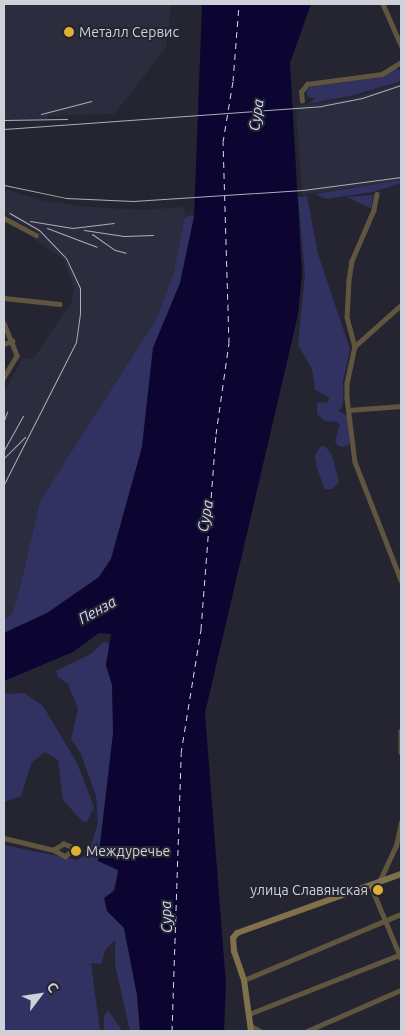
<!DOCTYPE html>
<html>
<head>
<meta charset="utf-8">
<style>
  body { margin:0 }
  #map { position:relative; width:405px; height:1035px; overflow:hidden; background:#242531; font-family:Ubuntu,sans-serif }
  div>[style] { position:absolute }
  .built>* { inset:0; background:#2b2d3e }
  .green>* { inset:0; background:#313262 }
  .water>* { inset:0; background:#0c0532 }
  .ferry>* { height:1px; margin-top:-0.5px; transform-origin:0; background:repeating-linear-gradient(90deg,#d3d7f8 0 6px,transparent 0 11px) }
  .street>* { height:4.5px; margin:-2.25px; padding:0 2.25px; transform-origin:2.25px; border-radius:2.25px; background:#60563f }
  .secondary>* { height:6px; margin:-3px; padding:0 3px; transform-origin:3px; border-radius:3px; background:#80714b }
  .rail>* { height:1px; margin:-0.5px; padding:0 0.5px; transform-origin:0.5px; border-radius:0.5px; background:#acaeb6 }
  .dots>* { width:14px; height:14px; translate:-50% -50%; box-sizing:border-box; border:2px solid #242531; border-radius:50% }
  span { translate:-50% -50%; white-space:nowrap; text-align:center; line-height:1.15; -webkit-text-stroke:4px #242531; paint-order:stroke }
  .poi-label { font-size:14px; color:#cfd1d8 }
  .left { translate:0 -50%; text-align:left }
  .right { translate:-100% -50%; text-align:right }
  .water-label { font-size:15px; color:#d3d7f8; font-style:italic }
  .frame { position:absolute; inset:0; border:5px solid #cfd1d8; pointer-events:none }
  .north { position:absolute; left:15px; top:970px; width:50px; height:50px; -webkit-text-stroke:4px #242531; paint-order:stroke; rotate:59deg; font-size:14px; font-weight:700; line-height:20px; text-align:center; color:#cfd1d8 }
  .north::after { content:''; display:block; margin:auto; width:18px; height:22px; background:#cfd1d8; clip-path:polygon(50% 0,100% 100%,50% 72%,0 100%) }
</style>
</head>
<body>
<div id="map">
  <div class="built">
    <i style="clip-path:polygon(4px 4px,171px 4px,166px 48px,114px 114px,48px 116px,48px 119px,4px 122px)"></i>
    <i style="clip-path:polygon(401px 83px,401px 180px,302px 195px,296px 106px,350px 99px)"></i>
    <i style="clip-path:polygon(4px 189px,45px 201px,88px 207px,143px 210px,184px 207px,186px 224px,174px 272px,157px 318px,40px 501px,17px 600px,11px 616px,4px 619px,4px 393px,22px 359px,33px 359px,72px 301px,74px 288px,63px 259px,34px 239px,38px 232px,4px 213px)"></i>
  </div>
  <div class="green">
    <i style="clip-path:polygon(396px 68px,401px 71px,401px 81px,354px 95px,308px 104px,315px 98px,308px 97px,306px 91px,310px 87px,366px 79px)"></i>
    <i style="clip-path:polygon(401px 180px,401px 183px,373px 192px,326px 199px,315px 194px)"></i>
    <i style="clip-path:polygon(373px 195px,371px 208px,346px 197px)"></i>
    <i style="clip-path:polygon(307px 196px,318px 254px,350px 349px,343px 381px,343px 404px,339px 411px,347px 416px,351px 440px,349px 445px,343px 447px,338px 446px,335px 441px,340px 425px,337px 422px,325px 421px,317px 414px,317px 403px,328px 402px,329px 397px,315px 390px,312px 369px,298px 345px,305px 274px,298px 197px)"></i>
    <i style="clip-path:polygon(190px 215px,194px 217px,180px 283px,153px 348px,142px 447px,111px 559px,99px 577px,47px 613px,4px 633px,4px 619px,11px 616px,17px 600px,40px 501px,157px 318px,174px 272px,185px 218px)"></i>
    <i style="clip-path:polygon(325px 446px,332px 455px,339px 482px,332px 489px,325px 489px,317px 469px,315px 455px,320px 447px)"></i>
    <i style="clip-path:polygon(104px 642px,111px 644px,106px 665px,112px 685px,119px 870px,107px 911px,124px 928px,137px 995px,140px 1031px,130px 1031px,115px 964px,115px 940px,106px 949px,101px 964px,91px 963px,100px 1031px,4px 1031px,4px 845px,77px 860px,89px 853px,98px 822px,96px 796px,81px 754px,71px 739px,78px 709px,68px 684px,58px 677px,56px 671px,91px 654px)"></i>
    <i style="clip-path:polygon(24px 693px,43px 706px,77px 763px,94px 807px,87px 822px,82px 821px,63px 800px,58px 760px,45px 752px,32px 762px,21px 796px,4px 802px,4px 694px)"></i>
    <i style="clip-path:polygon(108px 1010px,121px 1029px,121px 1031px,104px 1031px,104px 1017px)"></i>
  </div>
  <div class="water">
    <i style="clip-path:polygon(202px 4px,311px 4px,290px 63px,302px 274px,298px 315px,205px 713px,226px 985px,224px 1031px,140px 1031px,137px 995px,124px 928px,107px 911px,104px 898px,115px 890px,118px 870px,98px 861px,113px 733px,112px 685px,106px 665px,111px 634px,99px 633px,73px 652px,4px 681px,4px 633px,47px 613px,99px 577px,111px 559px,142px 447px,153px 348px,180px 283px,194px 217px)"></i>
  </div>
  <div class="ferry">
    <i style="left:172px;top:1031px;width:278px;rotate:-88.1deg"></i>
    <i style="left:181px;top:753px;width:126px;rotate:-80.8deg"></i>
    <i style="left:201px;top:629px;width:196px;rotate:-85.6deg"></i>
    <i style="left:216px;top:434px;width:92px;rotate:-81.9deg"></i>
    <i style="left:229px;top:343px;width:201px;rotate:-91.7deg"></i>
    <i style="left:223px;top:142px;width:62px;rotate:-80.7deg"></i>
    <i style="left:233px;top:81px;width:77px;rotate:-85.5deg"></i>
  </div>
  <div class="street">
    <i style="left:383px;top:4px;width:45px;rotate:66.3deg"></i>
    <i style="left:302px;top:101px;width:9px;rotate:-96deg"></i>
    <i style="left:301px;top:92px;width:10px;rotate:-53deg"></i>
    <i style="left:307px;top:84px;width:76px;rotate:-7.6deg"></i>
    <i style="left:382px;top:74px;width:22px;rotate:-32deg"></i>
    <i style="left:377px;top:194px;width:16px;rotate:101deg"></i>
    <i style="left:374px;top:210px;width:56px;rotate:113.3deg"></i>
    <i style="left:352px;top:261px;width:20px;rotate:99deg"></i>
    <i style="left:349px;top:281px;width:36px;rotate:93deg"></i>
    <i style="left:347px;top:317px;width:30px;rotate:75deg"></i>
    <i style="left:355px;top:346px;width:38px;rotate:102deg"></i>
    <i style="left:347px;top:383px;width:15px;rotate:90deg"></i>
    <i style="left:347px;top:398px;width:64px;rotate:82.9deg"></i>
    <i style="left:355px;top:462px;width:127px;rotate:68.7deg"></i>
    <i style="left:4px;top:218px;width:36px;rotate:28deg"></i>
    <i style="left:4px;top:298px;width:56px;rotate:6.1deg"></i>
    <i style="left:4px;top:323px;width:35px;rotate:68deg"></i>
    <i style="left:17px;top:356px;width:26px;rotate:121deg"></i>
    <i style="left:4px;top:344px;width:9px;rotate:-21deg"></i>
    <i style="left:355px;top:346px;width:62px;rotate:-41.7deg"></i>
    <i style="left:349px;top:410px;width:52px;rotate:-4.4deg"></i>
    <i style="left:401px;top:731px;width:21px;rotate:90deg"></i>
    <i style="left:4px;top:838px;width:51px;rotate:13.5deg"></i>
    <i style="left:54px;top:850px;width:13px;rotate:29deg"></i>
    <i style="left:65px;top:856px;width:9px;rotate:-36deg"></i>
    <i style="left:72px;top:851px;width:4px;rotate:-104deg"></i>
    <i style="left:71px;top:847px;width:8px;rotate:-157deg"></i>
    <i style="left:64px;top:844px;width:12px;rotate:149deg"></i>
    <i style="left:379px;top:882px;width:40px;rotate:-65deg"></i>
    <i style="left:396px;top:846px;width:24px;rotate:-78deg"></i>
    <i style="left:371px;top:886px;width:78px;rotate:67.4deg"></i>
    <i style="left:244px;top:980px;width:170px;rotate:-22.8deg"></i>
    <i style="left:249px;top:1014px;width:163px;rotate:-21.5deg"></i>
    <i style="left:251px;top:1026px;width:10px;rotate:29deg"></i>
    <i style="left:307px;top:1031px;width:103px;rotate:-23.6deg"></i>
  </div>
  <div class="secondary">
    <i style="left:251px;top:1031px;width:51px;rotate:-97.8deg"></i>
    <i style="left:244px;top:980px;width:31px;rotate:-109deg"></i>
    <i style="left:234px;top:951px;width:13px;rotate:-94deg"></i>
    <i style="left:233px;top:938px;width:6px;rotate:-51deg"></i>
    <i style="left:237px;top:933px;width:174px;rotate:-19.8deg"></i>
  </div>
  <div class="rail">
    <i style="left:41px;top:114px;width:52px;rotate:-14.6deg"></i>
    <i style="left:4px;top:120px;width:63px;rotate:-0.9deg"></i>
    <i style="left:4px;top:129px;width:318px;rotate:-4.1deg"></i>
    <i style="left:321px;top:106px;width:42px;rotate:-11deg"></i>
    <i style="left:362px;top:98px;width:41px;rotate:-18.4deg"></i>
    <i style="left:4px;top:185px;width:63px;rotate:11.8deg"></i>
    <i style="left:66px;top:198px;width:67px;rotate:2.6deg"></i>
    <i style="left:133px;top:201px;width:170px;rotate:-3.7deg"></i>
    <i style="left:303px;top:190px;width:99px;rotate:-7.6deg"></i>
    <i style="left:30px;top:221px;width:43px;rotate:9.5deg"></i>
    <i style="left:72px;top:228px;width:42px;rotate:-6.8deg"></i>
    <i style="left:47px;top:228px;width:53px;rotate:20.8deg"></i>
    <i style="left:84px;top:230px;width:40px;rotate:8.5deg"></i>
    <i style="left:124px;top:236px;width:29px;rotate:-2deg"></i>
    <i style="left:92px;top:234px;width:28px;rotate:35deg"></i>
    <i style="left:115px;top:250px;width:11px;rotate:15deg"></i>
    <i style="left:4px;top:420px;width:9px;rotate:-69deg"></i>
    <i style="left:4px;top:450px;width:39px;rotate:-61deg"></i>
    <i style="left:4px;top:458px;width:30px;rotate:-45deg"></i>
    <i style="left:4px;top:484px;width:159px;rotate:-63.1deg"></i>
    <i style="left:76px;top:342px;width:30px;rotate:-82deg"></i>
    <i style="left:80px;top:312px;width:24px;rotate:-90deg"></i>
    <i style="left:80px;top:288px;width:33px;rotate:-115deg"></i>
    <i style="left:66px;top:258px;width:39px;rotate:-134deg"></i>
    <i style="left:39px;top:230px;width:34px;rotate:-150deg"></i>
  </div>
  <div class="dots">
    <i style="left:69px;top:32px;background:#ddb233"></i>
    <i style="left:76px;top:851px;background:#ddb233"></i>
    <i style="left:378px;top:890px;background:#ddb233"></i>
  </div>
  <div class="poi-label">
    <span class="left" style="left:79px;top:32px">Металл Сервис</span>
    <span class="left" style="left:86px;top:851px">Междуречье</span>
    <span class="right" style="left:368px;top:890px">улица Славянская</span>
  </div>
  <div class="water-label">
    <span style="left:256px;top:115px;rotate:-81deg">Сура</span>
    <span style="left:205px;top:516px;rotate:-80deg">Сура</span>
    <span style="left:97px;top:610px;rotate:-29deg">Пенза</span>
    <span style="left:166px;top:917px;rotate:-92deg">Сура</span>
  </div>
  <div class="frame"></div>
  <div class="north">С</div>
</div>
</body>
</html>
